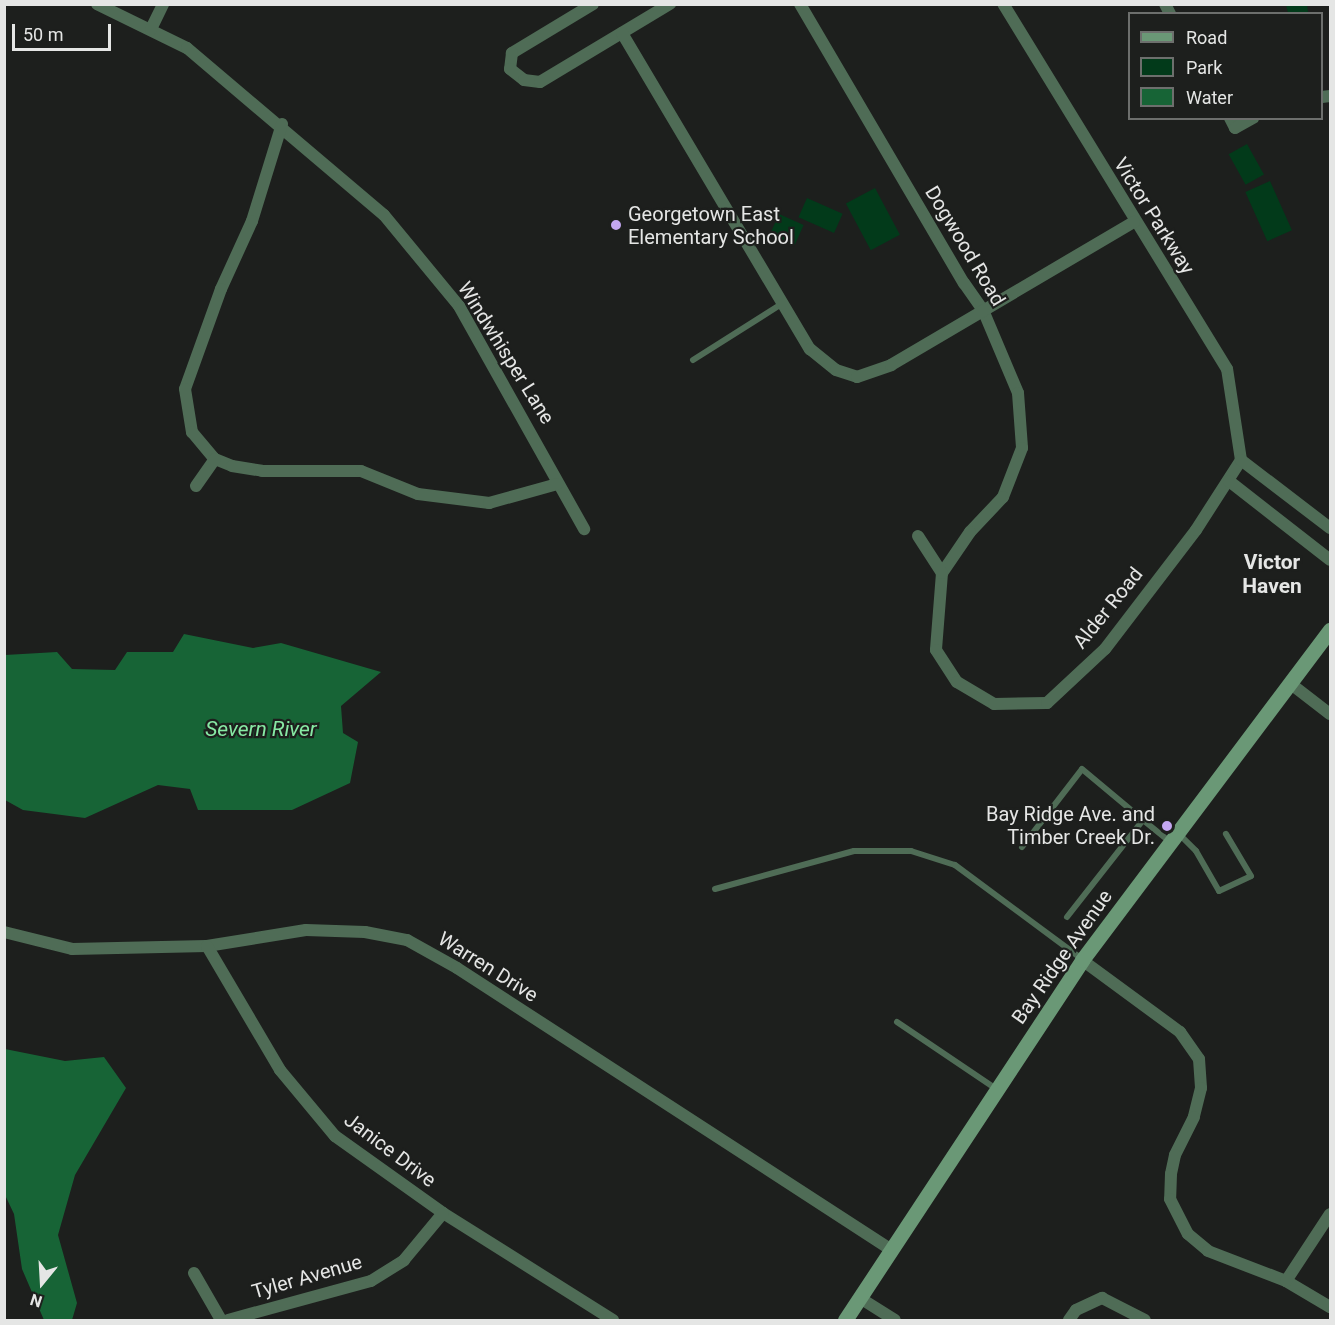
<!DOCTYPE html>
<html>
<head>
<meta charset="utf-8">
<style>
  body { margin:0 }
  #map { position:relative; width:1335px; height:1325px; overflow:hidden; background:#1d1f1d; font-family:Roboto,sans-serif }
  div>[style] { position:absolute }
  .green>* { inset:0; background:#023a1a; transform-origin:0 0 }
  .water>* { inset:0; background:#176436 }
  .lane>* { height:6px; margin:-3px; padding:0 3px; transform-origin:3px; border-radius:3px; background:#4f6c56 }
  .street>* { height:12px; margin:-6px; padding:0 6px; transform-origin:6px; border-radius:6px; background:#4f6c56 }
  .secondary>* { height:15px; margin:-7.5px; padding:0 7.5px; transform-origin:7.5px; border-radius:7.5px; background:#6a9876 }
  .dots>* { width:16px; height:16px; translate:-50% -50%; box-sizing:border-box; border:3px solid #1d1f1d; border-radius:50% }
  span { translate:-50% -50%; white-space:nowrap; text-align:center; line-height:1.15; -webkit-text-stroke:4.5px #1d1f1d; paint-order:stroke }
  .poi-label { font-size:20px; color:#e5e6e5 }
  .left { translate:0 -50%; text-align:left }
  .right { translate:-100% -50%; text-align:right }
  .street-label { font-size:20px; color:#e5e6e5 }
  .neighbourhood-label { font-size:21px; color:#e5e6e5; font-weight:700 }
  .water-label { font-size:21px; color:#87e9a4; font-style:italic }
  .frame { position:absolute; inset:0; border:6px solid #e5e6e5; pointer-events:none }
  .legend { position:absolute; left:1128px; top:12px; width:195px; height:108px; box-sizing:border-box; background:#1d1f1d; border:2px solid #6d6f6d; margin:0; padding:8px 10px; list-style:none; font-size:18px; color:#e5e6e5 }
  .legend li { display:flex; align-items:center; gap:12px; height:30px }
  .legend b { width:30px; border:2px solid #6d6f6d }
  .north { position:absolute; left:12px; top:1253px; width:60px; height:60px; -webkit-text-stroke:4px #1d1f1d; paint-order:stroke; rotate:198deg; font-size:16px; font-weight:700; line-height:24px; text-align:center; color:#e5e6e5 }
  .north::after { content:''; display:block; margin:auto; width:21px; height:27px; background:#e5e6e5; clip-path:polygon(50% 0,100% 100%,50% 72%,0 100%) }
  .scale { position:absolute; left:12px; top:24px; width:99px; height:27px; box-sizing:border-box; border:3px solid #e5e6e5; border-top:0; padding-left:8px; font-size:18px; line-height:21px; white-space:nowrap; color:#e5e6e5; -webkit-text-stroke:4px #1d1f1d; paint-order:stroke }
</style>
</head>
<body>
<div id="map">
  <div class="green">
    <i style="clip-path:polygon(1286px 5px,1307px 5px,1308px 12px,1288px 13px)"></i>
    <i style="left:1247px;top:144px;width:35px;height:21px;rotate:61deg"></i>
    <i style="left:1270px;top:181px;width:54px;height:27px;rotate:66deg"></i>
    <i style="left:875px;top:188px;width:53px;height:33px;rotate:62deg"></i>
    <i style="left:807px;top:198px;width:39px;height:21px;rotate:24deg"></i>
    <i style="left:779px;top:214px;width:27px;height:22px;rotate:24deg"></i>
  </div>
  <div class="water">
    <i style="clip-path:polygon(184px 634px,253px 648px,281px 643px,381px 672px,341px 706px,343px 733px,358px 742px,350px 783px,292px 810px,198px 810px,190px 789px,158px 785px,85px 818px,23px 810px,5px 800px,5px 655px,57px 652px,72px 669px,115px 670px,127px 652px,173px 652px)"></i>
    <i style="clip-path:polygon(5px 1049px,65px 1061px,104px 1057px,126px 1088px,75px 1175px,58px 1235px,77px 1303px,72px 1320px,44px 1320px,22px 1269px,14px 1214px,5px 1195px)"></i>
  </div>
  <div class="lane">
    <i style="left:693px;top:360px;width:107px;rotate:-32.3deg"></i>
    <i style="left:1179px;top:834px;width:24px;rotate:45deg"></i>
    <i style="left:1196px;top:851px;width:46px;rotate:60.1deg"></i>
    <i style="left:1219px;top:891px;width:35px;rotate:-25deg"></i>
    <i style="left:1251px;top:876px;width:49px;rotate:-120.8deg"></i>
    <i style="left:1022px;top:847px;width:98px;rotate:-52.4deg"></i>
    <i style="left:1082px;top:769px;width:80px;rotate:39.9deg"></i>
    <i style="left:715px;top:889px;width:144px;rotate:-15.3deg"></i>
    <i style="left:854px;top:851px;width:57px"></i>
    <i style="left:911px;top:851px;width:46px;rotate:17.7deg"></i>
    <i style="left:955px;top:865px;width:158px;rotate:36.5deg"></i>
    <i style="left:1067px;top:917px;width:123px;rotate:-51.9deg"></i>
    <i style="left:1143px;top:820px;width:35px;rotate:39deg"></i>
    <i style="left:897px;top:1022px;width:118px;rotate:34deg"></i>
  </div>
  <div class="street">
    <i style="left:97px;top:4px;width:100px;rotate:26.1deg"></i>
    <i style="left:187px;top:48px;width:258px;rotate:40.3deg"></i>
    <i style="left:384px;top:215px;width:118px;rotate:50.5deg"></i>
    <i style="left:459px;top:306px;width:256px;rotate:60.7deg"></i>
    <i style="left:593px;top:4px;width:95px;rotate:148.8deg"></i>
    <i style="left:512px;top:53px;width:16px;rotate:97deg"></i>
    <i style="left:510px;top:69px;width:18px;rotate:38deg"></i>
    <i style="left:524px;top:80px;width:16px;rotate:7deg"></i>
    <i style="left:540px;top:82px;width:152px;rotate:-31deg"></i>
    <i style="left:800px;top:4px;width:324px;rotate:59.6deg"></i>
    <i style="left:964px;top:283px;width:33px;rotate:55deg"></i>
    <i style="left:983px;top:310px;width:90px;rotate:67.1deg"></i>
    <i style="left:1018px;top:393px;width:55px;rotate:85.8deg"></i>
    <i style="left:1022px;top:448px;width:53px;rotate:111.2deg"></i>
    <i style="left:1003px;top:497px;width:48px;rotate:133.3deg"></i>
    <i style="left:970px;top:532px;width:50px;rotate:124.3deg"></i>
    <i style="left:942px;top:573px;width:77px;rotate:94.5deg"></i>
    <i style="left:936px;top:650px;width:38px;rotate:57deg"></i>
    <i style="left:957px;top:682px;width:43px;rotate:30.7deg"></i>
    <i style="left:994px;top:704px;width:53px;rotate:-1.1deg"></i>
    <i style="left:1047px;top:703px;width:79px;rotate:-43deg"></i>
    <i style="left:1105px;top:649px;width:150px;rotate:-52.6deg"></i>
    <i style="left:1196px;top:530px;width:83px;rotate:-57.3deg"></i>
    <i style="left:1241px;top:460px;width:92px;rotate:-98.7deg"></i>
    <i style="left:1227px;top:369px;width:428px;rotate:-121.5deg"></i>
    <i style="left:1165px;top:4px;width:11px;rotate:63deg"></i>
    <i style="left:151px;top:29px;width:28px;rotate:-64deg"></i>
    <i style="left:622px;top:33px;width:368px;rotate:59.3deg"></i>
    <i style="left:810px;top:349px;width:33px;rotate:39deg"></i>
    <i style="left:836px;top:370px;width:22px;rotate:18deg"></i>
    <i style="left:857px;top:377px;width:36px;rotate:-19deg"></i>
    <i style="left:891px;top:365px;width:282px;rotate:-30.5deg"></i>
    <i style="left:1322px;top:97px;width:8px;rotate:-7deg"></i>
    <i style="left:1230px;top:118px;width:11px;rotate:63deg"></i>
    <i style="left:1235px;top:128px;width:21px;rotate:-29deg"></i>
    <i style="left:282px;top:124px;width:102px;rotate:107.2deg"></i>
    <i style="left:252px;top:221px;width:75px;rotate:114.5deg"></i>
    <i style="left:221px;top:289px;width:106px;rotate:109.8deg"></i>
    <i style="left:185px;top:389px;width:44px;rotate:80.8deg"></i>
    <i style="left:192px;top:432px;width:35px;rotate:50deg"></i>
    <i style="left:215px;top:459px;width:18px;rotate:22deg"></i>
    <i style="left:232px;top:466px;width:30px;rotate:9deg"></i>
    <i style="left:262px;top:471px;width:99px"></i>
    <i style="left:361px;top:471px;width:61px;rotate:22deg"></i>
    <i style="left:418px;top:494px;width:72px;rotate:7.2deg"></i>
    <i style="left:489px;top:503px;width:71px;rotate:-15.6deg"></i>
    <i style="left:1241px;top:460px;width:112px;rotate:37.4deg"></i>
    <i style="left:1229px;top:481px;width:128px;rotate:38deg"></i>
    <i style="left:196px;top:486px;width:33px;rotate:-55deg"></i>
    <i style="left:918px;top:536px;width:44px;rotate:57deg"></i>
    <i style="left:1291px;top:684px;width:49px;rotate:37.6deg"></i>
    <i style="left:4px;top:932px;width:70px;rotate:14deg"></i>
    <i style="left:72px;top:949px;width:135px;rotate:-1.3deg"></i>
    <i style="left:207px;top:946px;width:100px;rotate:-9.2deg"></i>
    <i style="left:306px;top:930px;width:59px;rotate:1.9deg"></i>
    <i style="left:365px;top:932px;width:43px;rotate:10.8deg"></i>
    <i style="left:407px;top:940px;width:57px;rotate:29.2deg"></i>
    <i style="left:457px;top:968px;width:516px;rotate:32.98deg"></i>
    <i style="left:207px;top:946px;width:144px;rotate:59.5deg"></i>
    <i style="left:280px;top:1070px;width:86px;rotate:50.2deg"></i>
    <i style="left:335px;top:1136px;width:133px;rotate:35.5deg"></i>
    <i style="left:443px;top:1213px;width:201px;rotate:32.2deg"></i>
    <i style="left:1082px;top:960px;width:122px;rotate:36.3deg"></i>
    <i style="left:1180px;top:1032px;width:33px;rotate:55deg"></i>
    <i style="left:1199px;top:1059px;width:29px;rotate:86deg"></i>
    <i style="left:1201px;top:1088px;width:30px;rotate:104deg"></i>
    <i style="left:1194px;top:1117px;width:42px;rotate:116.6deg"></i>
    <i style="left:1175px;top:1155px;width:19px;rotate:102deg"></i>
    <i style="left:1171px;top:1174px;width:25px;rotate:92deg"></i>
    <i style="left:1170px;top:1199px;width:39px;rotate:63deg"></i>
    <i style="left:1188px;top:1234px;width:26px;rotate:40deg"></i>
    <i style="left:1208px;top:1251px;width:84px;rotate:21deg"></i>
    <i style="left:1286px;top:1281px;width:51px;rotate:30.6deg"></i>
    <i style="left:194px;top:1273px;width:54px;rotate:60.1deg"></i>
    <i style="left:1286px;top:1281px;width:80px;rotate:-56.7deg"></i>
    <i style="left:860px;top:1298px;width:41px;rotate:32.2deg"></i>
    <i style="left:228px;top:1320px;width:148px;rotate:-15.3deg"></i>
    <i style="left:371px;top:1281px;width:39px;rotate:-32deg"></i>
    <i style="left:404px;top:1260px;width:61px;rotate:-50.3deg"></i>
    <i style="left:1069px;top:1320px;width:12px;rotate:-55deg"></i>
    <i style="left:1076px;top:1310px;width:29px;rotate:-25deg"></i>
    <i style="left:1102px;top:1298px;width:48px;rotate:27.1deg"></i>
  </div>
  <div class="secondary">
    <i style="left:845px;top:1320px;width:431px;rotate:-56.6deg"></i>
    <i style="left:1082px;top:960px;width:413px;rotate:-53.1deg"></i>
  </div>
  <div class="dots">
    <i style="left:616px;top:225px;background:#c4a7f1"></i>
    <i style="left:1167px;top:826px;background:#c4a7f1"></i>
  </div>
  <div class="poi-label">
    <span class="left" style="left:628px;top:226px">Georgetown East<br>Elementary School</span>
    <span class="right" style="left:1155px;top:826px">Bay Ridge Ave. and<br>Timber Creek Dr.</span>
  </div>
  <div class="street-label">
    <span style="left:1154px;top:216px;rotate:58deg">Victor Parkway</span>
    <span style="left:965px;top:246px;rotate:59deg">Dogwood Road</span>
    <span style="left:506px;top:353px;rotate:58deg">Windwhisper Lane</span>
    <span style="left:1108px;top:608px;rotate:-51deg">Alder Road</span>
    <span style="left:1062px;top:957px;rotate:-55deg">Bay Ridge Avenue</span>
    <span style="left:488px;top:967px;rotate:32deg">Warren Drive</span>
    <span style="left:390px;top:1150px;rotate:37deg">Janice Drive</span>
    <span style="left:307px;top:1277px;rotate:-16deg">Tyler Avenue</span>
  </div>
  <div class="neighbourhood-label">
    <span style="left:1272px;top:574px">Victor<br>Haven</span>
  </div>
  <div class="water-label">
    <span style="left:261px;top:729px">Severn River</span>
  </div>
  <div class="frame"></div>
  <ul class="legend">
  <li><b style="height:8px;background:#6a9876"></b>Road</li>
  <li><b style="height:16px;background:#023a1a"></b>Park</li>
  <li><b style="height:16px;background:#176436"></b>Water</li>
  </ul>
  <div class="north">N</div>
  <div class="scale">50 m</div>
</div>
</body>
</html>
